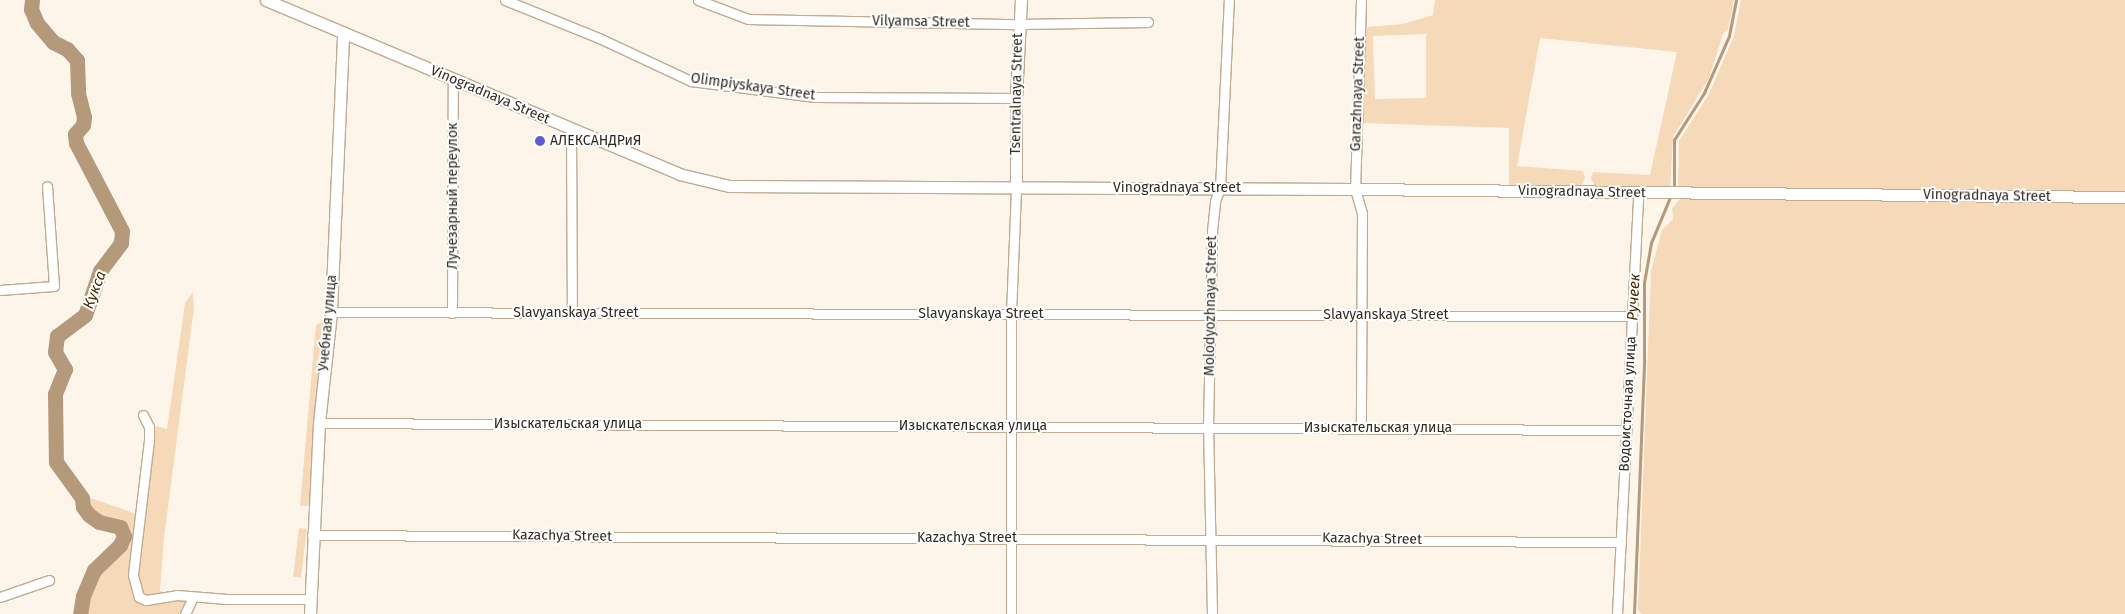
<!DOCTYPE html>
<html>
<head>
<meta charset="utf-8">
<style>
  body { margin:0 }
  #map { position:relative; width:2125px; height:614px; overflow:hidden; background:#fdf5ea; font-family:"Fira Sans",sans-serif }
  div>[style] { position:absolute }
  .green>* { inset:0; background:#f5d9b9; transform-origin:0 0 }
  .stream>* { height:2.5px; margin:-1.25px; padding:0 1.25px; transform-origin:1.25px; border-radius:1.25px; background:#b4997a }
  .river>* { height:15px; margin:-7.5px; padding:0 7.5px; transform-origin:7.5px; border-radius:7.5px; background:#b4997a }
  .roads { filter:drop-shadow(1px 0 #bfaa92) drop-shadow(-1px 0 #bfaa92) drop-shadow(0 1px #bfaa92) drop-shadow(0 -1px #bfaa92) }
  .minor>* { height:9px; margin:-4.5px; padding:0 4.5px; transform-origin:4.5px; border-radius:4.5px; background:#fff }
  .tertiary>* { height:11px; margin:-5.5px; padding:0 5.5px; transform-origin:5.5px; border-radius:5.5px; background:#fff }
  .dots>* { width:14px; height:14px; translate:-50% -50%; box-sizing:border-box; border:2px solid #fff; border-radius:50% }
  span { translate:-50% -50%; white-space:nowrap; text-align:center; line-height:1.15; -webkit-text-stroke:4px #fff; paint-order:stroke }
  .street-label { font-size:14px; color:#322a20 }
  .poi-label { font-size:14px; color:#322a20 }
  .left { translate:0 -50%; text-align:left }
  .water-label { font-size:15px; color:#462a01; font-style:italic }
</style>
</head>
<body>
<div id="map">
  <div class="green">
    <i style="clip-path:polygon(evenodd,1435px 0,1734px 0,1728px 29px,1723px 34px,1709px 78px,1673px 137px,1670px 189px,1595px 186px,1591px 179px,1593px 172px,1650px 175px,1677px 52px,1540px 38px,1517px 166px,1583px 171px,1585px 177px,1582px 186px,1509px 187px,1509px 128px,1362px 123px,1364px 37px,1368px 27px,1403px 24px,1433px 15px,1435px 0,1426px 34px,1426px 98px,1375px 99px,1373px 36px,1426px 34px)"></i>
    <i style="clip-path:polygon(1741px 0,2125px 0,2125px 192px,1678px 188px,1679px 141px,1709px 94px,1734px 36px)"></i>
    <i style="clip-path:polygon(1680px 199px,2125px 203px,2125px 614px,1642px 614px,1638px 610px,1651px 271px,1662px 230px,1673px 219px,1672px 208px)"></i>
    <i style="clip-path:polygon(193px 292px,194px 308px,164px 538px,160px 591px,166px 593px,152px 598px,140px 594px,135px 575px,151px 425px,167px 429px,185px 303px)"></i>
    <i style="clip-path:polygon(320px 323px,325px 323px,309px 506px,300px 506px,316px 325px)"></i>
    <i style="clip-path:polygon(85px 496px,137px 514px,135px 546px,138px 599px,188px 600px,182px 614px,84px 614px,86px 595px,97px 572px,122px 547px,126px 536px,123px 525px,90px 513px)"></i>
    <i style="left:299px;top:528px;width:8px;height:49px;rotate:7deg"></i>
  </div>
  <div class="stream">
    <i style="left:1674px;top:188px;width:48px;rotate:-90deg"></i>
    <i style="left:1674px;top:140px;width:56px;rotate:-57.4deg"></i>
    <i style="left:1704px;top:93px;width:62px;rotate:-66.3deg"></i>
    <i style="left:1729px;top:36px;width:37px;rotate:-79deg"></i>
    <i style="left:1634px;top:614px;width:254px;rotate:-87.7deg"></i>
    <i style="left:1644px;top:360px;width:77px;rotate:-90deg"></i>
    <i style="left:1644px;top:283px;width:41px;rotate:-80.1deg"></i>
    <i style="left:1651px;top:243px;width:52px;rotate:-67.4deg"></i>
  </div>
  <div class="river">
    <i style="left:32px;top:0;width:9px;rotate:96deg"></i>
    <i style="left:31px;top:9px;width:15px;rotate:67deg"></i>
    <i style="left:37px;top:23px;width:25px;rotate:50deg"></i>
    <i style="left:53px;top:42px;width:16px;rotate:27deg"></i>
    <i style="left:67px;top:49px;width:15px;rotate:48deg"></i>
    <i style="left:77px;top:60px;width:33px;rotate:88deg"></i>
    <i style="left:78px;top:93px;width:25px;rotate:76deg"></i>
    <i style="left:84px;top:117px;width:8px;rotate:97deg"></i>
    <i style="left:83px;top:125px;width:12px;rotate:132deg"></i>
    <i style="left:75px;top:134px;width:9px;rotate:84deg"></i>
    <i style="left:76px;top:143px;width:99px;rotate:62.4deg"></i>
    <i style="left:122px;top:231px;width:12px;rotate:95deg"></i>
    <i style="left:121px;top:243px;width:35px;rotate:127deg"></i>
    <i style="left:100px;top:271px;width:46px;rotate:108.8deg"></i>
    <i style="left:85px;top:315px;width:35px;rotate:143deg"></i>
    <i style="left:57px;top:336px;width:16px;rotate:97deg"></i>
    <i style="left:55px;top:352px;width:20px;rotate:60deg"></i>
    <i style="left:65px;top:369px;width:27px;rotate:112deg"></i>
    <i style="left:55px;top:394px;width:68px;rotate:89.2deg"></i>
    <i style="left:56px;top:462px;width:44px;rotate:54.2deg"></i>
    <i style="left:82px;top:498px;width:9px;rotate:84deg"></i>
    <i style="left:83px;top:507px;width:10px;rotate:53deg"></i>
    <i style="left:89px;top:515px;width:12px;rotate:35deg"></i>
    <i style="left:99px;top:522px;width:22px;rotate:13deg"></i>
    <i style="left:120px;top:527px;width:10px;rotate:66deg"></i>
    <i style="left:124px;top:536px;width:10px;rotate:114deg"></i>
    <i style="left:120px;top:545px;width:36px;rotate:136deg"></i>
    <i style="left:94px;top:570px;width:28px;rotate:113deg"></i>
    <i style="left:83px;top:596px;width:18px;rotate:99deg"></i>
  </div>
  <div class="roads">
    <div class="minor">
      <i style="left:505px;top:0;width:101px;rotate:22deg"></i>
      <i style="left:599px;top:38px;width:102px;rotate:25.1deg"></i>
      <i style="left:691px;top:81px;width:125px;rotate:7.4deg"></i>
      <i style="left:815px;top:97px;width:201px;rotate:0.3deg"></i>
      <i style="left:698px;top:0;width:53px;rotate:20.8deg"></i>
      <i style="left:748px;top:19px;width:270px;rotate:1.1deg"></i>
      <i style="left:1018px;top:24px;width:130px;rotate:-0.9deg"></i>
      <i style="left:1361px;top:0;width:189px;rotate:91.8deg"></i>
      <i style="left:1355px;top:189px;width:25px;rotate:74deg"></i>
      <i style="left:1362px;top:213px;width:214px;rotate:90.3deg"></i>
      <i style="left:571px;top:129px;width:184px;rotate:89.7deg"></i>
      <i style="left:0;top:290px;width:54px;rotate:-4.2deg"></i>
      <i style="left:54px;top:286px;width:100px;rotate:-94deg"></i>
      <i style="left:331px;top:312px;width:1301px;rotate:0.18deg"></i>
      <i style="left:452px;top:313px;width:233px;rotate:-89.8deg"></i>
      <i style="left:143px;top:415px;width:13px;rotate:63deg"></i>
      <i style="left:149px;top:427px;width:13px;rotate:90deg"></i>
      <i style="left:149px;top:440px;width:136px;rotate:96.8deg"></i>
      <i style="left:133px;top:575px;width:23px;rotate:75deg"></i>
      <i style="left:139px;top:597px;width:8px;rotate:23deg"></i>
      <i style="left:146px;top:600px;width:31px;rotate:-9deg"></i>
      <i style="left:177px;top:595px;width:50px;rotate:4.6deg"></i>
      <i style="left:227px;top:599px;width:84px"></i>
      <i style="left:319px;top:423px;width:1308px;rotate:0.31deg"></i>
      <i style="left:312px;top:535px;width:1309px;rotate:0.31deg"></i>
      <i style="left:0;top:597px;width:52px;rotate:-19.1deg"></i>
      <i style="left:185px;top:614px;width:19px;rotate:-65deg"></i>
      <i style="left:1011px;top:614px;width:300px;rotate:-90deg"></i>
      <i style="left:1011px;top:314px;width:126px;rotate:-87.7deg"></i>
      <i style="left:1212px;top:614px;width:187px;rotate:-91.2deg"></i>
      <i style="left:1208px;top:427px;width:196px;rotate:-88.8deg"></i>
      <i style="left:1212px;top:231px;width:30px;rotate:-84deg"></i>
      <i style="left:1215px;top:201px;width:14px;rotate:-69deg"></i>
      <i style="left:1220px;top:188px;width:188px;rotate:-87.3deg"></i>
      <i style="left:1617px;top:614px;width:421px;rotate:-87.1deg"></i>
    </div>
    <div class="tertiary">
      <i style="left:266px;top:0;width:448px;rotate:22.8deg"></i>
      <i style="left:679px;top:174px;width:51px;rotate:13.5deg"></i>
      <i style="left:729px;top:186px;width:626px;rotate:0.27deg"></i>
      <i style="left:1355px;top:189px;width:770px;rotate:0.6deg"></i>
      <i style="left:1016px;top:188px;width:90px;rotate:-90deg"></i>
      <i style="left:1016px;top:98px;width:98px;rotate:-87.1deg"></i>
      <i style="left:310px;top:614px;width:191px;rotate:-87.3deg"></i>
      <i style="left:319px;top:423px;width:112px;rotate:-83.8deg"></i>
      <i style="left:331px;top:312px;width:280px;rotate:-87.5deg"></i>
    </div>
  </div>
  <div class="dots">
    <i style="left:540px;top:141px;background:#615ad3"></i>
  </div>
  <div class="street-label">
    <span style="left:921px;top:22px;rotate:1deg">Vilyamsa Street</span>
    <span style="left:753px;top:87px;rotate:8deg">Olimpiyskaya Street</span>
    <span style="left:1017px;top:94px;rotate:-89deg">Tsentralnaya Street</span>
    <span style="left:1358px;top:94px;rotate:-88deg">Garazhnaya Street</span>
    <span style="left:490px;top:95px;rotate:23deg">Vinogradnaya Street</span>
    <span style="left:1177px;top:188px">Vinogradnaya Street</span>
    <span style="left:1582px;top:192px;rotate:1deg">Vinogradnaya Street</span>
    <span style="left:453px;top:196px;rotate:-90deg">Лучезарный переулок</span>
    <span style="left:1987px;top:196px;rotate:1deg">Vinogradnaya Street</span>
    <span style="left:1211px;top:306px;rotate:-89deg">Molodyozhnaya Street</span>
    <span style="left:576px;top:313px">Slavyanskaya Street</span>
    <span style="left:981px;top:314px">Slavyanskaya Street</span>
    <span style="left:1386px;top:315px">Slavyanskaya Street</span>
    <span style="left:328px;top:323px;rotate:-85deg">Учебная улица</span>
    <span style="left:1628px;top:404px;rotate:-87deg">Водоисточная улица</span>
    <span style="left:568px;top:424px">Изыскательская улица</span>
    <span style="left:973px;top:426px">Изыскательская улица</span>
    <span style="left:1378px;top:428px">Изыскательская улица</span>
    <span style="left:562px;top:536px;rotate:1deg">Kazachya Street</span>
    <span style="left:967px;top:538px">Kazachya Street</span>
    <span style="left:1372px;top:539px;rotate:1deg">Kazachya Street</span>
  </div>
  <div class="poi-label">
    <span class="left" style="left:550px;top:141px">АЛЕКСАНДРиЯ</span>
  </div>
  <div class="water-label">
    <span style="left:95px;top:290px;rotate:-69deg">Кукса</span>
    <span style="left:1634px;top:297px;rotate:-87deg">Ручеек</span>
  </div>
</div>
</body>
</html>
